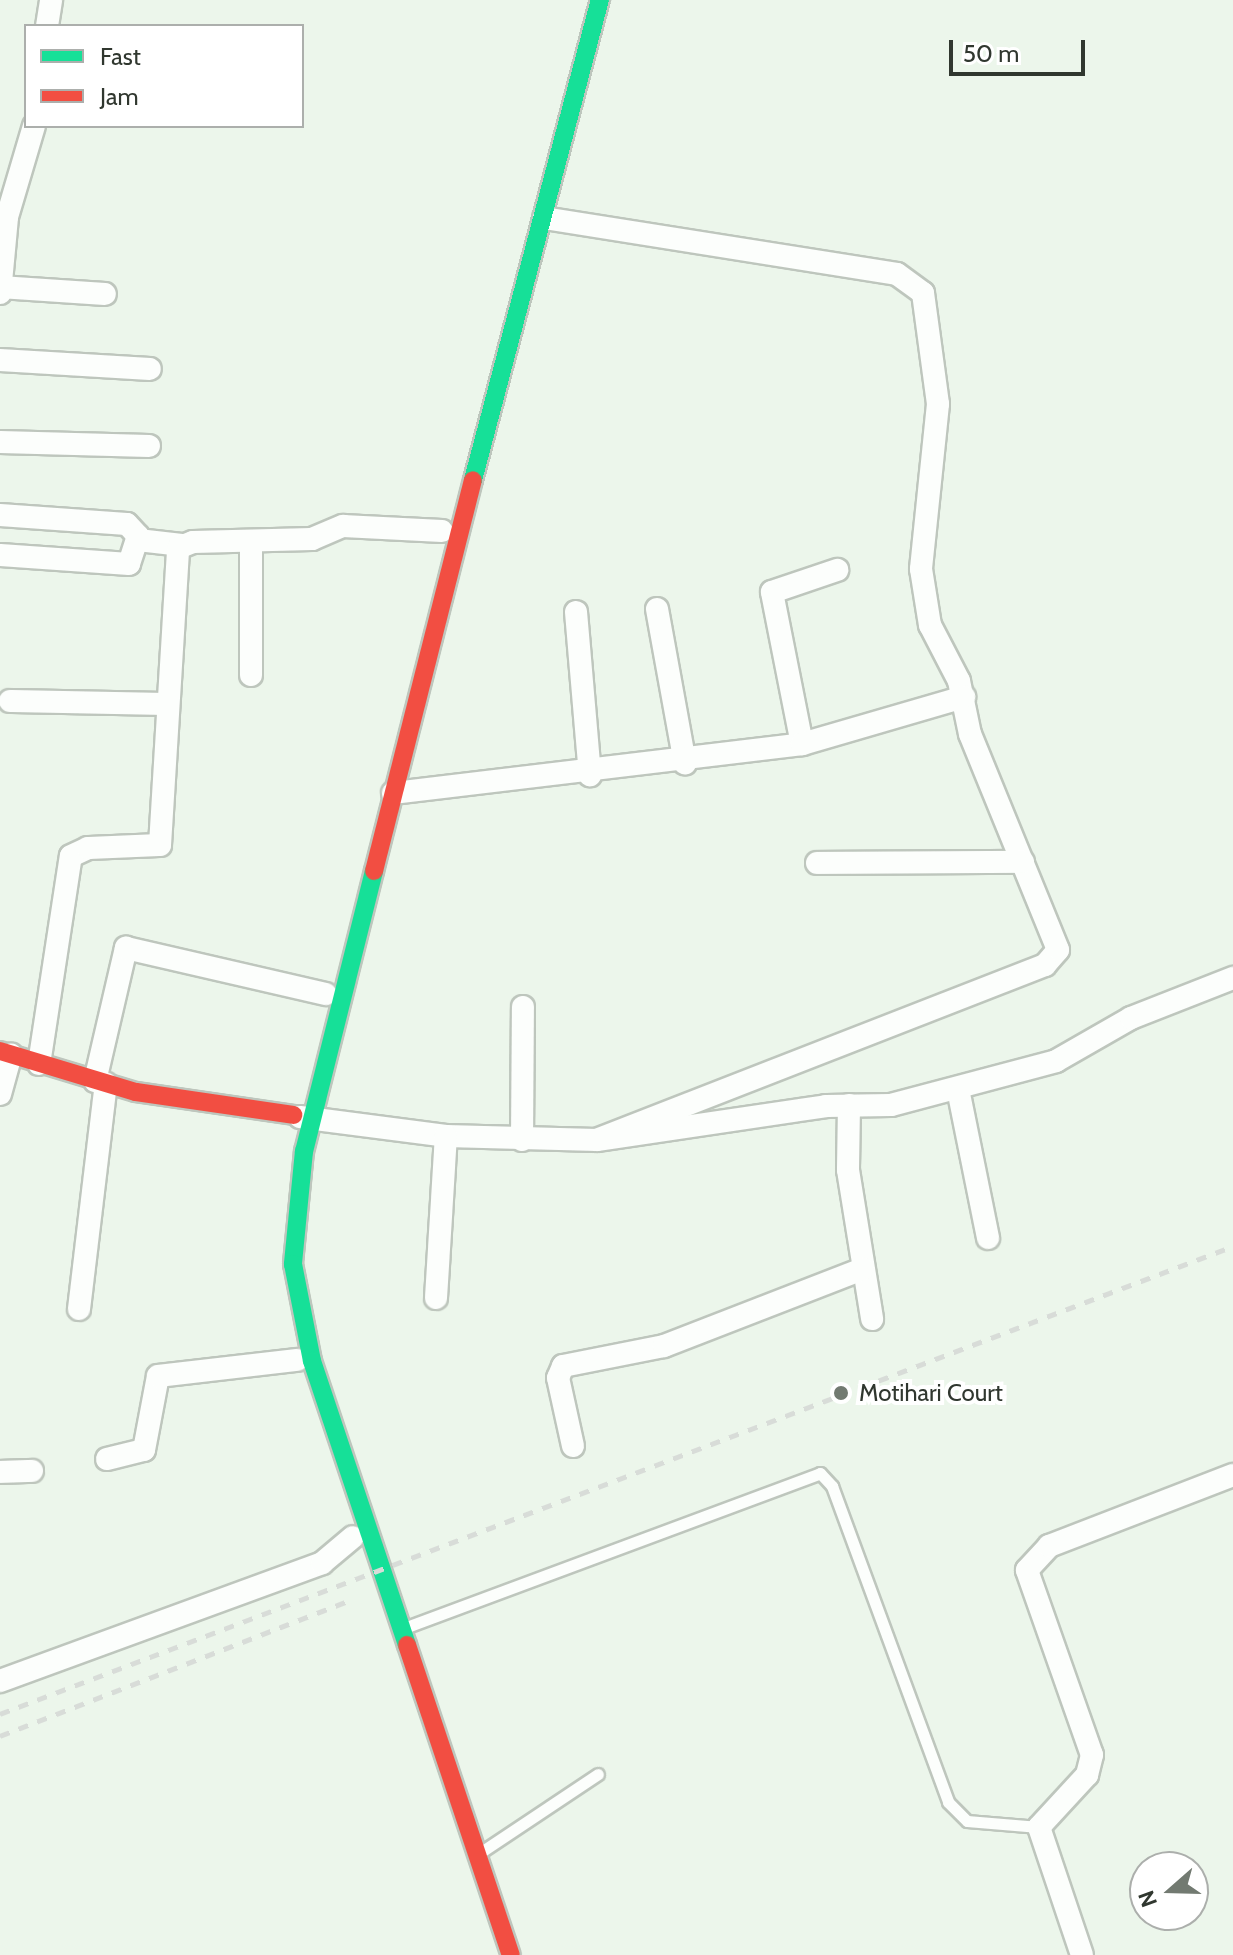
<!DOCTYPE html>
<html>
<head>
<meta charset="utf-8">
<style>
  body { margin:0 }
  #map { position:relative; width:1233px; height:1955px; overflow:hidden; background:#ecf6eb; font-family:Cabin,sans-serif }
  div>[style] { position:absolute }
  .roads { filter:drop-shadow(2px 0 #bec6bd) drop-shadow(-2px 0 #bec6bd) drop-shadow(0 2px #bec6bd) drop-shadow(0 -2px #bec6bd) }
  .lane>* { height:11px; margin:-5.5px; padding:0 5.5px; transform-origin:5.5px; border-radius:5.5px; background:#fcfefc }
  .street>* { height:22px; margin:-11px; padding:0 11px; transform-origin:11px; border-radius:11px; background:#fcfefc }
  .fast>* { height:18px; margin:-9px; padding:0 9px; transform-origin:9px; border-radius:9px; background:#16e098 }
  .jam>* { height:18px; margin:-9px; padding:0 9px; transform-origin:9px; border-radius:9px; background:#f24e42 }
  .rail>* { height:5px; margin-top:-2.5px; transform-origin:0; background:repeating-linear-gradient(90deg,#d8dcd8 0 10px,transparent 0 20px) }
  .dots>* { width:22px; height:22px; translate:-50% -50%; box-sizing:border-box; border:4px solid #fff; border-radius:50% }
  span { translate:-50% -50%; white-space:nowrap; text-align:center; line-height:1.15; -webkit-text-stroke:8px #fff; paint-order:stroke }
  .poi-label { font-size:24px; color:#30372f }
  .left { translate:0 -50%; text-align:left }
  .legend { position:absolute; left:24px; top:24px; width:280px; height:104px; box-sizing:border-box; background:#fff; border:2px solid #acafac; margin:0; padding:10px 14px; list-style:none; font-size:24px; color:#30372f }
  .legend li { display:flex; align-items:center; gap:16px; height:40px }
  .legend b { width:40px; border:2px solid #acafac }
  .north { position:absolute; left:1129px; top:1851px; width:80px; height:80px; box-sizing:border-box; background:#fff; border:2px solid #acafac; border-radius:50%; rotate:250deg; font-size:22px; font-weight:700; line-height:32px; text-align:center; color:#30372f }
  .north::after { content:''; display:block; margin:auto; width:28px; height:36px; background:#727a71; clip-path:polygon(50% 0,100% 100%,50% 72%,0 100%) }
  .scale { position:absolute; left:949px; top:40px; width:136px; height:36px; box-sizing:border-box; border:4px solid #30372f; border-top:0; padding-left:10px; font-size:24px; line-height:28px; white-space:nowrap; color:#30372f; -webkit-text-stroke:6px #fff; paint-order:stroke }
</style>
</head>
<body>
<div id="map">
  <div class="roads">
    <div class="lane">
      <i style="left:404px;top:1628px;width:444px;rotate:-20.4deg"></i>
      <i style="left:820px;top:1473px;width:18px;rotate:47deg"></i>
      <i style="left:832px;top:1486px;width:337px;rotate:69.8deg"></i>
      <i style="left:948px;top:1802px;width:27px;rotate:45deg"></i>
      <i style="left:967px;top:1821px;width:72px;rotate:4.8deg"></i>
      <i style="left:478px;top:1854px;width:144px;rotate:-33.7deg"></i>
    </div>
    <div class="street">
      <i style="left:47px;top:26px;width:26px;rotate:-81deg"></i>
      <i style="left:544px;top:218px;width:357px;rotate:9deg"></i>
      <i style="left:897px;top:274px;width:32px;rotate:36deg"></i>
      <i style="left:923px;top:293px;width:112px;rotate:82.3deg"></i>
      <i style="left:938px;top:404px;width:166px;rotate:95.9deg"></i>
      <i style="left:921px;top:569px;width:57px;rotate:80.9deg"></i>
      <i style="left:930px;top:625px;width:63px;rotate:62.6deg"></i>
      <i style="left:959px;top:681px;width:54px;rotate:78.3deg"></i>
      <i style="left:970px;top:734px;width:233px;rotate:67.8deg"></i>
      <i style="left:1058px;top:950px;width:20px;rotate:131deg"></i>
      <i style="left:1045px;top:965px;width:481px;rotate:158.7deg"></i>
      <i style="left:0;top:287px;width:105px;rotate:3.8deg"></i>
      <i style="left:0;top:293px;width:76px;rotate:-84.7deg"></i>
      <i style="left:7px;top:217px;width:95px;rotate:-73.5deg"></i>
      <i style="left:0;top:360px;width:150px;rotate:3.4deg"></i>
      <i style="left:0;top:442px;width:149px;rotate:1.5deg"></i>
      <i style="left:0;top:515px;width:127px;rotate:4.1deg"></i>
      <i style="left:127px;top:524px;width:16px;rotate:47deg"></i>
      <i style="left:138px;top:536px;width:29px;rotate:108deg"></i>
      <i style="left:129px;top:564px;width:129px;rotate:-176deg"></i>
      <i style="left:138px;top:540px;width:44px;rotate:6.5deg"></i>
      <i style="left:657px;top:609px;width:157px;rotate:79.7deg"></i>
      <i style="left:576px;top:612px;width:164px;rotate:85.1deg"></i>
      <i style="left:251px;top:675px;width:134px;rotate:-90deg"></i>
      <i style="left:10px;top:701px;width:158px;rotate:1.1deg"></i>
      <i style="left:802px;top:744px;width:155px;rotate:-101.2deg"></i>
      <i style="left:772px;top:592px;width:69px;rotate:-18.7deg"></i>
      <i style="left:393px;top:793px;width:412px;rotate:-6.8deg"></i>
      <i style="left:802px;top:744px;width:169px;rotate:-16.2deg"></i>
      <i style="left:817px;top:863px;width:206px;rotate:-0.3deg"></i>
      <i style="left:39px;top:1064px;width:210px;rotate:-81.3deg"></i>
      <i style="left:71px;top:856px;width:19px;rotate:-25deg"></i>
      <i style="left:88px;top:848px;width:72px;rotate:-2.4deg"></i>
      <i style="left:160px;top:845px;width:298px;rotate:-86.5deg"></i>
      <i style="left:178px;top:548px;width:16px;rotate:-22deg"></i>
      <i style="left:193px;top:542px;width:119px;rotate:-1.4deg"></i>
      <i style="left:312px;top:539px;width:34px;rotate:-23deg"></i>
      <i style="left:343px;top:526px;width:99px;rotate:2.9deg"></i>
      <i style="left:95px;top:1081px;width:137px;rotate:-76.9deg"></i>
      <i style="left:126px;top:948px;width:205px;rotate:13deg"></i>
      <i style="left:958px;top:1089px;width:152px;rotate:78.6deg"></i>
      <i style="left:0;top:1094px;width:41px;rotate:-74.6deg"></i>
      <i style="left:849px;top:1105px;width:65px;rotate:90.9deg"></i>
      <i style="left:848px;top:1170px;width:151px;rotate:80.8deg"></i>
      <i style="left:300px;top:1117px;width:147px;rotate:7.4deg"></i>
      <i style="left:446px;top:1136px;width:151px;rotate:1.5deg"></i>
      <i style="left:597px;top:1140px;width:232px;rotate:-8.4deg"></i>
      <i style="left:826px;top:1106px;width:65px;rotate:-0.9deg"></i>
      <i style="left:891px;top:1105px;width:171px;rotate:-14.9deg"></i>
      <i style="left:1056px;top:1061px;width:86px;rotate:-29.8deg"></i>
      <i style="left:1131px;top:1018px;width:110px;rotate:-21.4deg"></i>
      <i style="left:522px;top:1140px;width:133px;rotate:-89.6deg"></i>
      <i style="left:436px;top:1298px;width:162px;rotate:-86.5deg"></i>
      <i style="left:79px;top:1309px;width:227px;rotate:-83.2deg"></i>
      <i style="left:573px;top:1446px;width:70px;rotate:-102.4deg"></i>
      <i style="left:558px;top:1378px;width:13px;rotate:-67deg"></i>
      <i style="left:563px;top:1366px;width:103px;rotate:-11.2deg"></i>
      <i style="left:664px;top:1346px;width:213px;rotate:-21.2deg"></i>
      <i style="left:107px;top:1459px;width:38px;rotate:-14deg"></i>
      <i style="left:144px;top:1450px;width:75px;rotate:-79.3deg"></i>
      <i style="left:158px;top:1376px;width:140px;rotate:-6.6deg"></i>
      <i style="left:0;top:1472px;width:32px;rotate:-2deg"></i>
      <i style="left:0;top:1681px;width:343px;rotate:-20.1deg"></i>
      <i style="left:322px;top:1563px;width:40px;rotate:-40deg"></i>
      <i style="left:1082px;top:1955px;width:135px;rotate:-108.6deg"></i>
      <i style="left:1039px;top:1827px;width:71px;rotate:-47.3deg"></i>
      <i style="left:1087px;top:1775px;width:21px;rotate:-76deg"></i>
      <i style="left:1092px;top:1755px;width:196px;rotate:-109.4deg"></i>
      <i style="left:1027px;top:1570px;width:33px;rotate:-47deg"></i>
      <i style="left:1049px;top:1546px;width:197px;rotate:-21.1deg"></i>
    </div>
    <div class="fast">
      <i style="left:473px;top:480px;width:497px;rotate:-75.2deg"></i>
      <i style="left:374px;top:871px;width:289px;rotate:104deg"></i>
      <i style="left:304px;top:1151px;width:114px;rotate:95.6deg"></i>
      <i style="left:293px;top:1264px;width:99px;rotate:78.9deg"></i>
      <i style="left:312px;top:1361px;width:299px;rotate:71.5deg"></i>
    </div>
    <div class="jam">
      <i style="left:374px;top:871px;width:403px;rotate:-75.8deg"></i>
      <i style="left:0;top:1051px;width:142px;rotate:16.8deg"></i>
      <i style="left:136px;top:1092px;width:159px;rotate:8.3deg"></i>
      <i style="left:407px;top:1645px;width:327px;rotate:71.5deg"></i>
    </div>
  </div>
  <div class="rail">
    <i style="left:0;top:1714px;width:1319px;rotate:-20.78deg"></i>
    <i style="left:0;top:1736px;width:375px;rotate:-21.2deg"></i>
  </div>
  <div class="dots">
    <i style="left:841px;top:1393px;background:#727a71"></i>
  </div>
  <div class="poi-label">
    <span class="left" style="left:859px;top:1393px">Motihari Court</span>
  </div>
  <ul class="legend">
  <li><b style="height:10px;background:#16e098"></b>Fast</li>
  <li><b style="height:10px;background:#f24e42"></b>Jam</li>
  </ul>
  <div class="north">N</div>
  <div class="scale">50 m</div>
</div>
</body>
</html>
